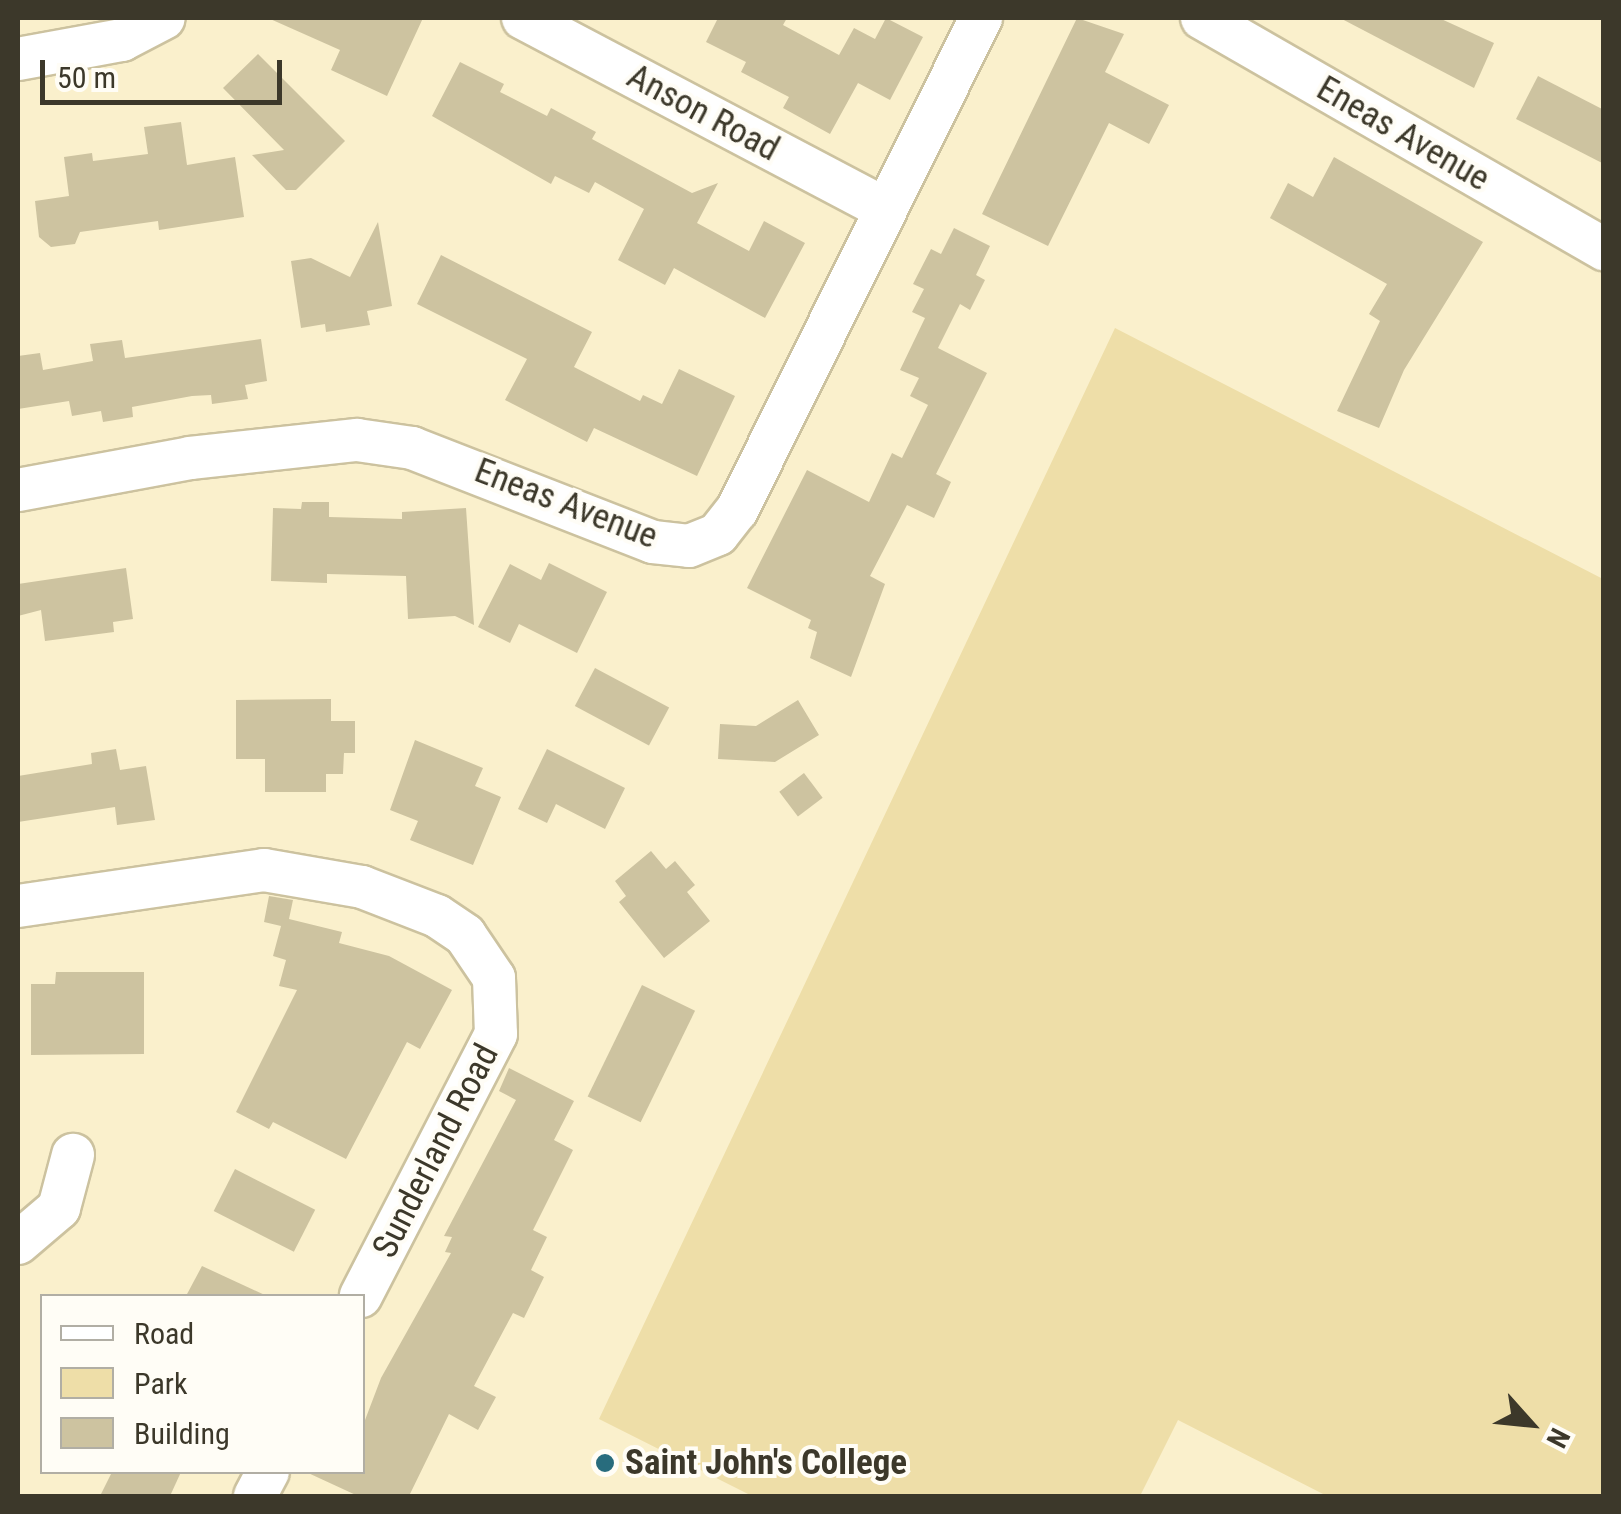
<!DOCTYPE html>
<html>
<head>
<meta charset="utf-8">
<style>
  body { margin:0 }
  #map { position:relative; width:1621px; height:1514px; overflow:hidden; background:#faf0cc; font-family:"Roboto Condensed",sans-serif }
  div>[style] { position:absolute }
  .green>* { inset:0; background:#eedea8 }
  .building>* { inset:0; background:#cdc3a0; transform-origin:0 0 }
  .roads { filter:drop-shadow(2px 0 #ccc29f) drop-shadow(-2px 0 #ccc29f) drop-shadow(0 2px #ccc29f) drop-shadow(0 -2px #ccc29f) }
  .minor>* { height:42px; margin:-21px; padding:0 21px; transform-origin:21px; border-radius:21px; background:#fff }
  .dots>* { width:28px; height:28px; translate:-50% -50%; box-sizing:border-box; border:5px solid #fffdf6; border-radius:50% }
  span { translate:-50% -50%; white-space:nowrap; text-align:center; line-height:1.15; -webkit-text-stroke:8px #fffdf6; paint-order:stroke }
  .street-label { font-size:35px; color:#3c382a }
  .poi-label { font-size:35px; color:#3c382a; font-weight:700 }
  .left { translate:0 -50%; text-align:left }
  .frame { position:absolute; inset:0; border:20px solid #3c382a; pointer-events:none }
  .legend { position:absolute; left:40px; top:1294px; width:325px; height:180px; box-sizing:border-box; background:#fffdf6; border:2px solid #b1aea4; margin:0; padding:12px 18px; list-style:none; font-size:30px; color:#3c382a }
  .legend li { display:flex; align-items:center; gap:20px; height:50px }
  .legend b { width:50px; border:2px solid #b1aea4 }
  .north { position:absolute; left:1481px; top:1374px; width:100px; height:100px; -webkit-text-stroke:8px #fffdf6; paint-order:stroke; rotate:117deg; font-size:28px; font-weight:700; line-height:40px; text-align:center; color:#3c382a }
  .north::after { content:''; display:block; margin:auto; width:35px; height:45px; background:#3c382a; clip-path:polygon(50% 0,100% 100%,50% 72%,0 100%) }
  .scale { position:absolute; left:40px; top:60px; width:242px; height:45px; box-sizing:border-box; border:5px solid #3c382a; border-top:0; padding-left:12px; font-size:30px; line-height:35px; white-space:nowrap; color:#3c382a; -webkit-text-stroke:8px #fffdf6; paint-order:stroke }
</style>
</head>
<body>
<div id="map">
  <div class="green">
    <i style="clip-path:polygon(1115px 328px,1603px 579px,1603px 1496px,1327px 1496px,1178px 1420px,1140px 1496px,752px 1496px,599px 1419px)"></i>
  </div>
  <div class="building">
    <i style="clip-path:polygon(268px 18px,423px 18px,387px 96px,331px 70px,340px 50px)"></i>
    <i style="clip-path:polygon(718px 18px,787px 18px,783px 25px,839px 55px,854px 28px,875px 39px,886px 18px,923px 37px,890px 100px,858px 83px,830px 134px,783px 108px,789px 97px,741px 72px,746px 62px,706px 42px)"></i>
    <i style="clip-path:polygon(1077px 18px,1124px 34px,1105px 72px,1169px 105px,1149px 144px,1109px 123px,1048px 246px,982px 214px)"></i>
    <i style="clip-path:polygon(1340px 18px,1439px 18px,1494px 43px,1474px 88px)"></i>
    <i style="clip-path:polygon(258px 54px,345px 141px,296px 190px,286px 190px,252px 155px,284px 150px,223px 88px)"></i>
    <i style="clip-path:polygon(460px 62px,504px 84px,500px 92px,547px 116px,551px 108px,596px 132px,592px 139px,692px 193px,718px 183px,697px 223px,749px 251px,764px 221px,805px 243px,765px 318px,674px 268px,665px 285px,618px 260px,644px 209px,595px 182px,589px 193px,555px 176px,551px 184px,432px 116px)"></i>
    <i style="clip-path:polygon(1538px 76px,1604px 110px,1604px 164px,1516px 119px)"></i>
    <i style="clip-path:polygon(181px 122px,187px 165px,235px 157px,244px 217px,159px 230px,158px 221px,80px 232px,75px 244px,51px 247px,39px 237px,35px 201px,69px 196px,64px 157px,92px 153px,93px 161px,148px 154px,144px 127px)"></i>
    <i style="clip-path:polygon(1334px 157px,1483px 242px,1404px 370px,1379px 428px,1337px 411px,1380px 321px,1369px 314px,1387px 284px,1270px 218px,1288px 183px,1313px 197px)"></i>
    <i style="clip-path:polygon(378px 222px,392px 306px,367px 311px,370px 325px,326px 332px,325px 324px,301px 328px,291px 261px,311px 258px,350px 277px)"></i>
    <i style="clip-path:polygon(954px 228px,990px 246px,976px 275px,985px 280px,970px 310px,960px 304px,938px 348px,987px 373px,936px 474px,951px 482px,934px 518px,907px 505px,870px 576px,885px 584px,851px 677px,810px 658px,817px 632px,808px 628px,811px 620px,747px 588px,807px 470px,869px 502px,892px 453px,902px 458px,928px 405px,910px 396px,919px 378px,900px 370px,925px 318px,912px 312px,924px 289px,913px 284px,931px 249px,941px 254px)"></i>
    <i style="clip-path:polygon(441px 255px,592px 332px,574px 367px,640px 401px,643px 395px,662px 404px,679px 369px,735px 396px,697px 476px,594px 428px,587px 442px,505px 400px,527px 359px,417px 304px)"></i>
    <i style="clip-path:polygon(261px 339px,267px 381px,245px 385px,248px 399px,212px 404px,211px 395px,192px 396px,132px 407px,133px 417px,103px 422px,101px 411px,72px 416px,69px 401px,18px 409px,18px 356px,40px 353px,43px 370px,93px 361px,90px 344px,122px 340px,125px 358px)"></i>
    <i style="clip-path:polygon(302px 502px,329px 502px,329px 517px,402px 519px,402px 512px,466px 508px,474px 625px,455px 616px,408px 619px,406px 576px,327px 574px,327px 583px,271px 581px,273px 508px,301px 509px)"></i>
    <i style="clip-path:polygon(549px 563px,607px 592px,577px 653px,519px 624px,510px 643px,478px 627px,510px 564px,541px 580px)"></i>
    <i style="clip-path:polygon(126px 568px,133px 619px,113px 622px,114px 632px,45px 641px,41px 610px,18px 616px,18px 584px)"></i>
    <i style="left:595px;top:668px;width:84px;height:43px;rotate:28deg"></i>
    <i style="clip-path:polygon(331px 699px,331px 721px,355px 721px,355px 753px,344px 753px,343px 774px,326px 774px,326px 792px,265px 792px,265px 759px,236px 759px,236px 700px)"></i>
    <i style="clip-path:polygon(798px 700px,819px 735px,775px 762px,718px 759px,720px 724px,756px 726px)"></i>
    <i style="clip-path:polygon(415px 740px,483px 768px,475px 786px,501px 797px,473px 865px,410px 840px,418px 821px,390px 810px)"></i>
    <i style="clip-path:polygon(116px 749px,120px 770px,146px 766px,155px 820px,117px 825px,115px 807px,18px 822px,18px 776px,92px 764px,91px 753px)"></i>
    <i style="clip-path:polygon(547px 749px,625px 788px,605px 829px,556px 804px,547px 823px,518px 809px)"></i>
    <i style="left:804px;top:773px;width:31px;height:31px;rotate:53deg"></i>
    <i style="clip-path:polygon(651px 851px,666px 869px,675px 861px,695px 885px,687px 892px,710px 921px,664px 958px,619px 902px,626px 896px,615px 881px)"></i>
    <i style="clip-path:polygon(269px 896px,293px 900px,289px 919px,342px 932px,339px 943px,389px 956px,452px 990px,420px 1049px,407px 1042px,346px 1159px,273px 1122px,269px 1129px,236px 1112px,297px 990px,279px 986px,286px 960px,273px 956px,281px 926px,264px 922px)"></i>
    <i style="clip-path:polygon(56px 972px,144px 972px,144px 1054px,31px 1055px,31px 984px,55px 984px)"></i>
    <i style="left:642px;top:985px;width:59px;height:124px;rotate:26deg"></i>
    <i style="clip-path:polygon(509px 1068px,574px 1101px,554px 1140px,573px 1150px,533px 1230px,547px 1237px,531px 1270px,544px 1277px,524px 1318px,513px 1313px,474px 1386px,496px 1397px,478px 1430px,449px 1414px,409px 1496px,358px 1496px,306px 1472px,362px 1472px,362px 1428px,381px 1378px,451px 1253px,445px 1252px,452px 1237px,444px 1236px,516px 1100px,499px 1091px)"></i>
    <i style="left:235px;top:1169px;width:90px;height:47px;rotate:27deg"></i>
    <i style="clip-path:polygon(202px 1266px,267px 1296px,186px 1296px)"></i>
    <i style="clip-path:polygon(112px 1472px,181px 1472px,170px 1496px,100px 1496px)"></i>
  </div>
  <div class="roads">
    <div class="minor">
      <i style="left:523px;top:18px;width:408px;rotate:27.8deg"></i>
      <i style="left:1202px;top:18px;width:464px;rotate:29.9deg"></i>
      <i style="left:18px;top:59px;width:106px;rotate:-10.4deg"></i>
      <i style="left:122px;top:40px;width:47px;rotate:-27.6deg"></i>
      <i style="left:18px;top:490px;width:175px;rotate:-10.5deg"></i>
      <i style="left:190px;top:458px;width:168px;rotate:-6.2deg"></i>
      <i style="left:357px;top:440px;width:56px;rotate:8.3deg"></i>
      <i style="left:412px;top:448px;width:259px;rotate:21.3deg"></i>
      <i style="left:653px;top:542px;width:36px;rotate:6deg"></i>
      <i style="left:689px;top:546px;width:31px;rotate:-22deg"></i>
      <i style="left:718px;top:534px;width:31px;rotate:-52deg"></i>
      <i style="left:737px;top:510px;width:549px;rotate:-63.62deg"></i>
      <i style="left:18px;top:906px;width:249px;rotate:-8.3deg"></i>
      <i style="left:264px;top:870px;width:99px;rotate:9.8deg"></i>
      <i style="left:362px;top:887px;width:80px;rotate:21.1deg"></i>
      <i style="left:437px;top:916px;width:34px;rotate:34deg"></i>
      <i style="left:465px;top:935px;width:52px;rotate:56deg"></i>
      <i style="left:494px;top:978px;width:56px;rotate:88deg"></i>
      <i style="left:496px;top:1034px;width:295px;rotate:117.3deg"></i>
      <i style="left:18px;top:1243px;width:54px;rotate:-40.5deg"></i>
      <i style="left:59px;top:1208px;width:55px;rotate:-75.2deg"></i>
      <i style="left:255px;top:1496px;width:27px;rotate:-62deg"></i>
    </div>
  </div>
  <div class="dots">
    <i style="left:605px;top:1463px;background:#286c7d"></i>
  </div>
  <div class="street-label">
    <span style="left:703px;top:113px;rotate:28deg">Anson Road</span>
    <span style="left:1403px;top:134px;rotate:30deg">Eneas Avenue</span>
    <span style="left:566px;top:504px;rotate:21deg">Eneas Avenue</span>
    <span style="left:436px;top:1151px;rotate:-63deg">Sunderland Road</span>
  </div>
  <div class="poi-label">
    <span class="left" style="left:625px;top:1463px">Saint John's College</span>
  </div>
  <div class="frame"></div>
  <ul class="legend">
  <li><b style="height:12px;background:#fff"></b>Road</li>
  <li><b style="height:28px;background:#eedea8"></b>Park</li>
  <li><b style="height:28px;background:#cdc3a0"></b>Building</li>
  </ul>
  <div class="north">N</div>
  <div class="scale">50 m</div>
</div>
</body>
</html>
